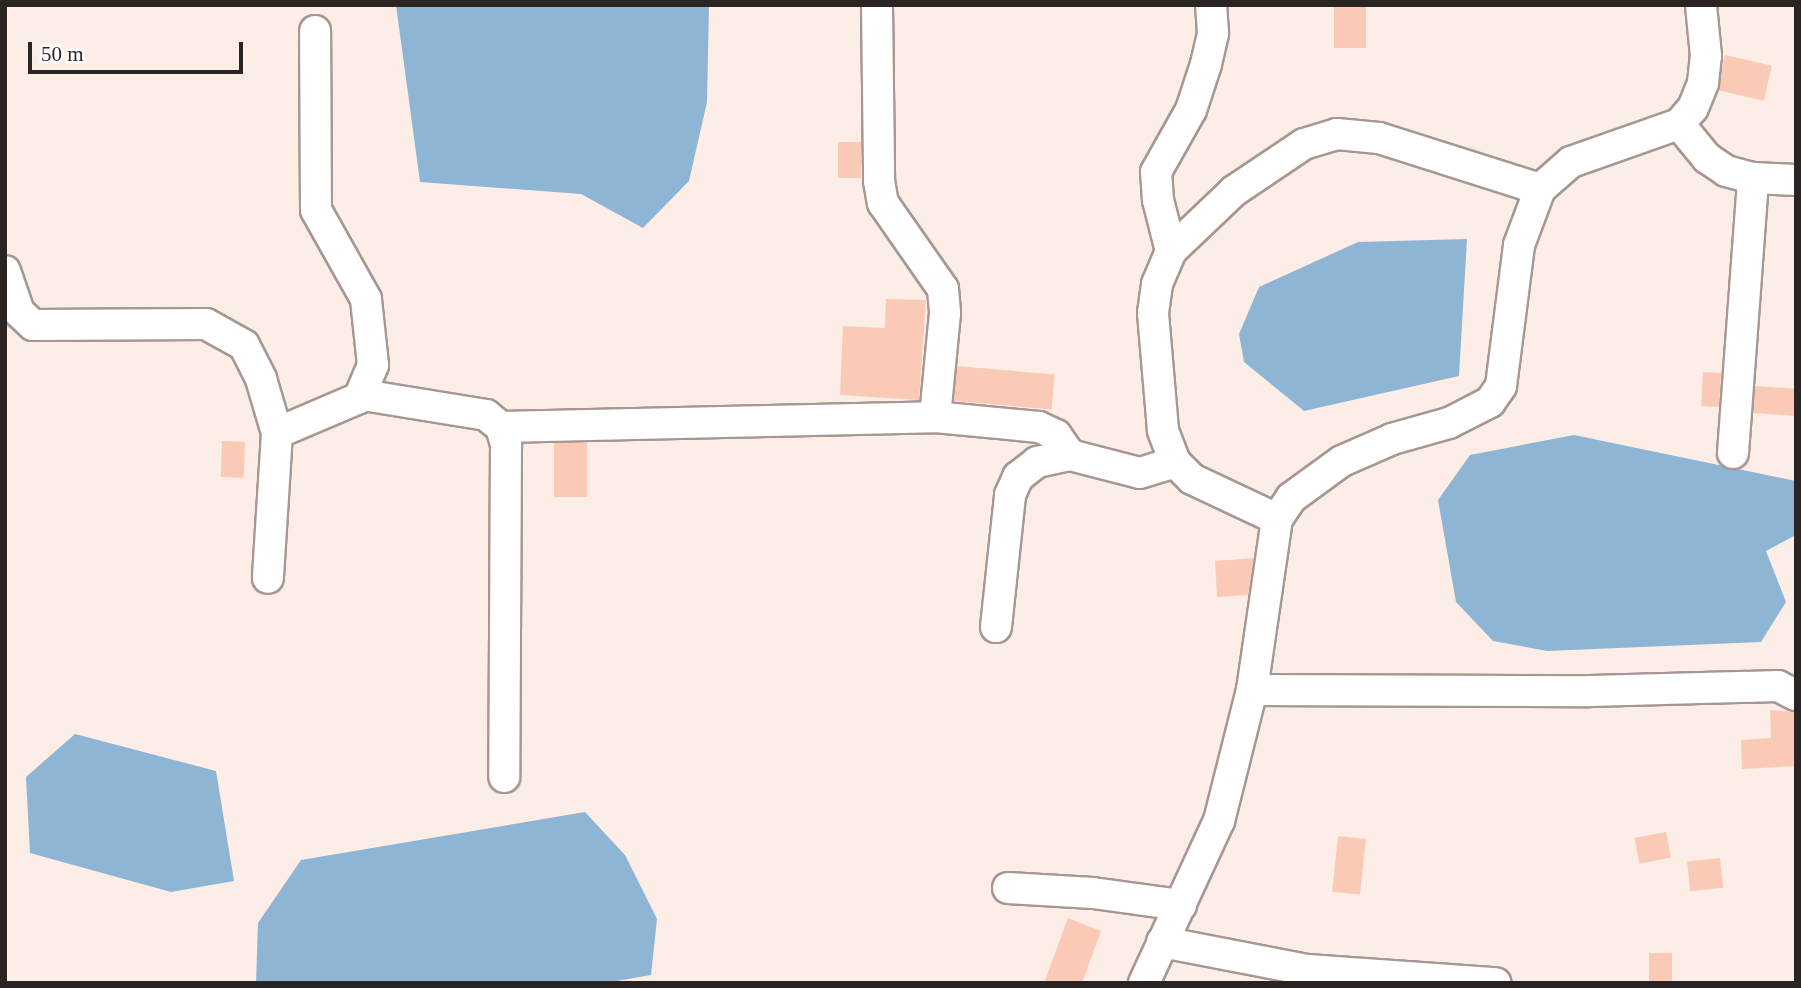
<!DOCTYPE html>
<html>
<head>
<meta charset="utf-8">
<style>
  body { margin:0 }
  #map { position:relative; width:1801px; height:988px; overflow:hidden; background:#fdede7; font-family:Georgia,serif }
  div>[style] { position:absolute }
  .water>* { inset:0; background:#8fb5d5 }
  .building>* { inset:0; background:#fbcab6; transform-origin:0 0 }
  .roads { filter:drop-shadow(2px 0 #a69792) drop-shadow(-2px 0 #a69792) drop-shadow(0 2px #a69792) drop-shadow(0 -2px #a69792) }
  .street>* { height:30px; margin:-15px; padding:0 15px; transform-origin:15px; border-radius:15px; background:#fff }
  span { translate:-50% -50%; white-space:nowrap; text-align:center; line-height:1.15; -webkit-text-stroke:7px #fff; paint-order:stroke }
  .frame { position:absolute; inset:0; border:7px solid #2a2422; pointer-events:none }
  .scale { position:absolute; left:28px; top:42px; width:215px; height:32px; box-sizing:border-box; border:4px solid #2a2422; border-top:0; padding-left:9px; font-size:21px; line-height:24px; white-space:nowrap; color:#2a2422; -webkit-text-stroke:5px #fff; paint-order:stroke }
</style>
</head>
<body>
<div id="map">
  <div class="water">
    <i style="clip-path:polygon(396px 5px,709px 5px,707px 102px,689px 181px,643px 228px,581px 194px,420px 182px)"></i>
    <i style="clip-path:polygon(1467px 239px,1459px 376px,1304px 411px,1244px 362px,1239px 334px,1259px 287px,1358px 242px)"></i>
    <i style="clip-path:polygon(1574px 435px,1796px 481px,1796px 535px,1766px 551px,1786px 602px,1761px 642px,1547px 651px,1493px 641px,1456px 602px,1438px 500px,1470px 455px)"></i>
    <i style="clip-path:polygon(75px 734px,216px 771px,234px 881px,171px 892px,30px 853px,26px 777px)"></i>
    <i style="clip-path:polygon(585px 812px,625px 855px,657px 919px,651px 975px,605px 983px,256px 983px,258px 923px,301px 860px)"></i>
  </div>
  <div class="building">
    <i style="left:1334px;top:5px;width:32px;height:43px"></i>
    <i style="left:1725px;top:55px;width:48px;height:36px;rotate:13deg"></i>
    <i style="left:838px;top:142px;width:23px;height:36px"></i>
    <i style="clip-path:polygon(886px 299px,926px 300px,919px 400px,840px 395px,843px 326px,885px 328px)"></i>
    <i style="left:957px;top:366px;width:98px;height:35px;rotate:5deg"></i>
    <i style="left:1703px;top:372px;width:18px;height:34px;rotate:3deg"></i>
    <i style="left:1755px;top:386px;width:41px;height:27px;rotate:4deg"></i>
    <i style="left:222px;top:441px;width:23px;height:36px;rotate:2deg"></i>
    <i style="left:554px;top:443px;width:33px;height:54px"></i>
    <i style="clip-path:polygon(1254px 558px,1248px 595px,1217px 597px,1215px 561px)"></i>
    <i style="clip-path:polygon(1770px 710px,1796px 712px,1796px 766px,1742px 769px,1741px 740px,1771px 738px)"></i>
    <i style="left:1666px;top:832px;width:26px;height:32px;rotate:79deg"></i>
    <i style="left:1338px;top:836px;width:28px;height:56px;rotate:6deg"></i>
    <i style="left:1720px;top:858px;width:30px;height:33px;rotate:84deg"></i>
    <i style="clip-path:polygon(1068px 918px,1101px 931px,1082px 983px,1044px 983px)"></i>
    <i style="left:1649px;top:953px;width:23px;height:30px"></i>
  </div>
  <div class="roads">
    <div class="street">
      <i style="left:877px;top:5px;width:176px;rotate:89.3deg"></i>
      <i style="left:879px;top:181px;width:22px;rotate:80deg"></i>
      <i style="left:883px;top:203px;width:105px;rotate:55.1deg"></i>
      <i style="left:943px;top:289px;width:24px;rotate:85deg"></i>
      <i style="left:945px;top:313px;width:104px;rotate:95.5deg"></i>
      <i style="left:1679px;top:124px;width:44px;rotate:50.5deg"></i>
      <i style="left:1707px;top:158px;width:23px;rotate:34deg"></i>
      <i style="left:1726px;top:171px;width:28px;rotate:15deg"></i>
      <i style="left:1753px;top:178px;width:43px;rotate:2.7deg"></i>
      <i style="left:1171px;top:251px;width:53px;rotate:-104.3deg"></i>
      <i style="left:1158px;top:200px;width:28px;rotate:-94deg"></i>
      <i style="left:1156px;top:172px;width:71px;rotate:-60.6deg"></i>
      <i style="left:1191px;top:110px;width:48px;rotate:-71.9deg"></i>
      <i style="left:1206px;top:64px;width:32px;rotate:-77deg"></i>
      <i style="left:1213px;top:33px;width:28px;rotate:-94deg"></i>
      <i style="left:5px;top:271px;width:43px;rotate:71.1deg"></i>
      <i style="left:19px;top:312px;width:19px;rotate:43deg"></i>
      <i style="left:33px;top:325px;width:173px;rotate:-0.3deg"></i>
      <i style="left:206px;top:324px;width:43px;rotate:28.9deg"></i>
      <i style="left:244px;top:345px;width:38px;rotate:63deg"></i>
      <i style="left:261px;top:379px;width:56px;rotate:73.5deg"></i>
      <i style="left:277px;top:433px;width:145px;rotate:93.6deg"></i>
      <i style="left:363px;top:395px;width:125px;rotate:9.2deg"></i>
      <i style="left:486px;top:415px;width:19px;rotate:39deg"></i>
      <i style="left:501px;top:427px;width:19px;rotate:74deg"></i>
      <i style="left:506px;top:445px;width:332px;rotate:90.3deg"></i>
      <i style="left:501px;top:427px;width:434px;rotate:-1.3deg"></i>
      <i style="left:935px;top:417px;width:104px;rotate:5.5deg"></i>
      <i style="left:1039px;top:427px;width:19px;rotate:25deg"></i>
      <i style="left:1056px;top:435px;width:24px;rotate:55deg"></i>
      <i style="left:277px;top:433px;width:89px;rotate:-23.1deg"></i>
      <i style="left:359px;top:398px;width:36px;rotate:-67deg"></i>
      <i style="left:373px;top:365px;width:66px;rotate:-96.1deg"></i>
      <i style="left:366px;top:299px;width:102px;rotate:-119.3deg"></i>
      <i style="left:316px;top:210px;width:179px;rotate:-90.3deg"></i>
      <i style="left:1733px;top:453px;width:276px;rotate:-85.8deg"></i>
      <i style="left:1277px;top:519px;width:94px;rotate:-154.8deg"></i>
      <i style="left:1192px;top:479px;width:24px;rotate:-135deg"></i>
      <i style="left:1175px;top:462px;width:34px;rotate:-111deg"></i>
      <i style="left:1163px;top:430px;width:117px;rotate:-94.9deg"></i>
      <i style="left:1153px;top:313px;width:29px;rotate:-82deg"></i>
      <i style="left:1157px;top:284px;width:36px;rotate:-67deg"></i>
      <i style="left:1171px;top:251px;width:87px;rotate:-43.6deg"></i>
      <i style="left:1234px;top:191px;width:84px;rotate:-33.9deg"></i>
      <i style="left:1304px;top:144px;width:34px;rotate:-17deg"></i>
      <i style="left:1337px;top:134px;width:42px;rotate:5.4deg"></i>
      <i style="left:1379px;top:138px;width:169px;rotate:17.6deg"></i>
      <i style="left:996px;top:627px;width:133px;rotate:-83.9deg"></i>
      <i style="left:1010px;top:495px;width:20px;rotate:-66deg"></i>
      <i style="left:1018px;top:477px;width:24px;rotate:-38deg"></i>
      <i style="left:1037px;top:462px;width:34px;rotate:-12deg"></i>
      <i style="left:1070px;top:455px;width:72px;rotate:14.4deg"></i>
      <i style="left:1140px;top:473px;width:37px;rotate:-17deg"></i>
      <i style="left:1252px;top:690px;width:338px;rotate:0.2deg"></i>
      <i style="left:1590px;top:691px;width:188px;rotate:-1.5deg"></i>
      <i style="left:1778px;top:686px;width:20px;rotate:27deg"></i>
      <i style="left:1008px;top:888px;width:85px;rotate:3.4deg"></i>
      <i style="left:1093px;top:893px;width:89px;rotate:7.8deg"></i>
      <i style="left:1162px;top:942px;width:149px;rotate:10.9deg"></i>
      <i style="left:1308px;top:970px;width:188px;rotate:4deg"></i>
      <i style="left:1144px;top:983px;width:179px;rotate:-65.2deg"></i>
      <i style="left:1219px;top:821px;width:135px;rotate:-75.9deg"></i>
      <i style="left:1252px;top:690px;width:173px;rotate:-81.7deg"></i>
      <i style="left:1277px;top:519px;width:25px;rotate:-56deg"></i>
      <i style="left:1291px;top:498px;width:63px;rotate:-36deg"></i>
      <i style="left:1342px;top:461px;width:55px;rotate:-23.7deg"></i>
      <i style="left:1392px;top:439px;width:59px;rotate:-15.7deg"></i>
      <i style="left:1449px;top:423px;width:46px;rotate:-27.1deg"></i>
      <i style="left:1490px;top:402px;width:19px;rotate:-55deg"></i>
      <i style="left:1501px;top:386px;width:142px;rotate:-82.7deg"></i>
      <i style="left:1519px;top:245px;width:60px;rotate:-69.4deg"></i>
      <i style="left:1540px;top:189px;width:41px;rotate:-41.1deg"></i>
      <i style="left:1571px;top:162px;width:114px;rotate:-19.4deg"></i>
      <i style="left:1679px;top:124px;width:21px;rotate:-49deg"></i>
      <i style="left:1693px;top:108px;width:27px;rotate:-68deg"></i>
      <i style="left:1703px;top:83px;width:27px;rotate:-84deg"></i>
      <i style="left:1706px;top:56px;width:51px;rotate:-95.6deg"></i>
    </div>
  </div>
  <div class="frame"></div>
  <div class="scale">50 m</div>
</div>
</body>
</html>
